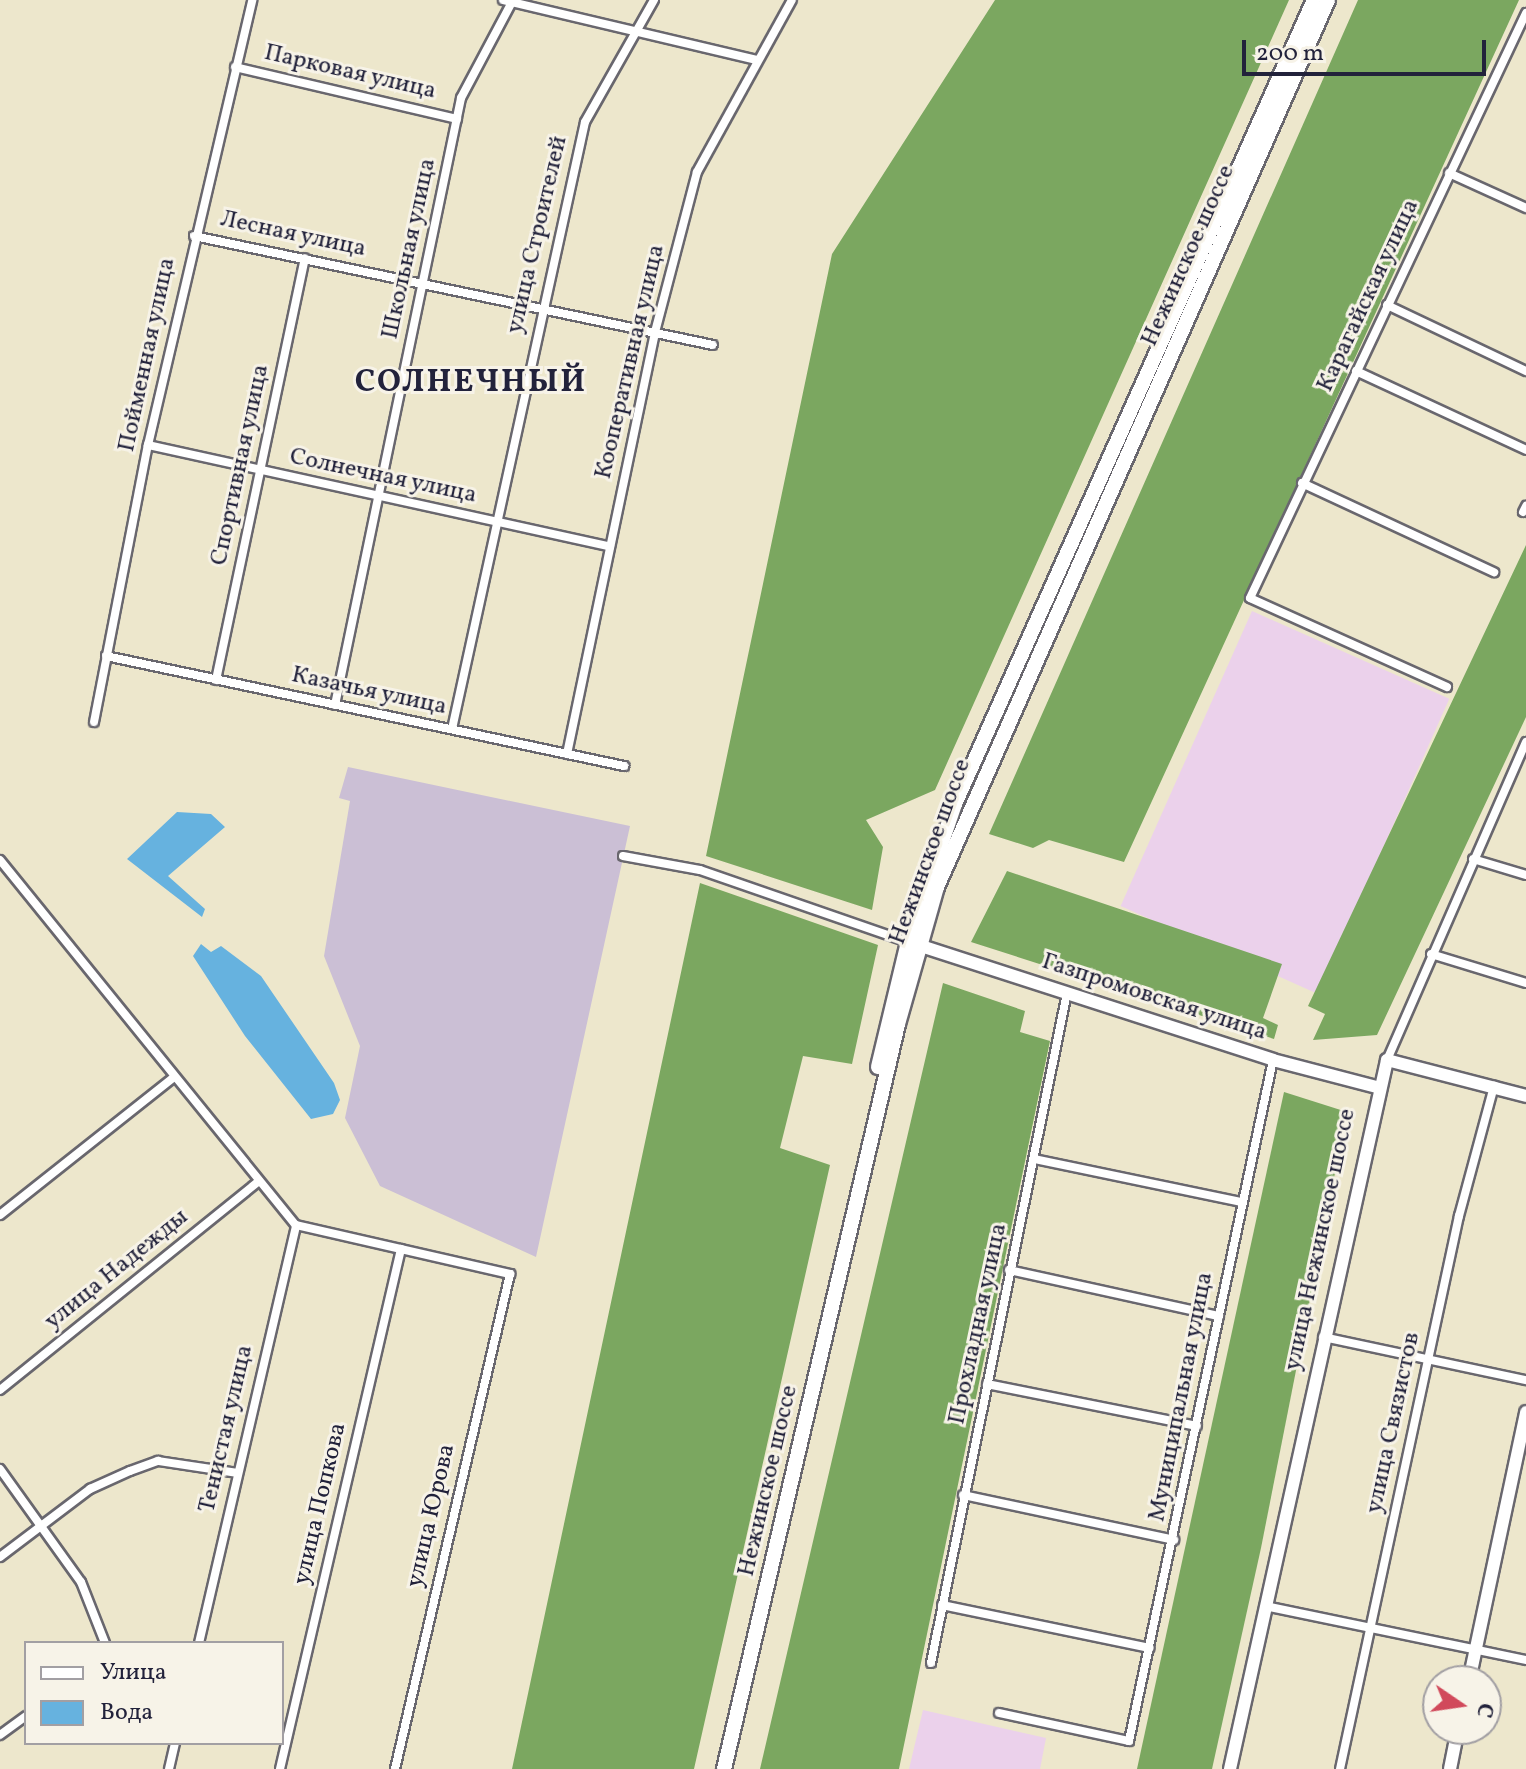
<!DOCTYPE html>
<html>
<head>
<meta charset="utf-8">
<style>
  body { margin:0 }
  #map { position:relative; width:1526px; height:1769px; overflow:hidden; background:#ede7cc; font-family:Vollkorn,serif }
  div>[style] { position:absolute }
  .built>* { inset:0; background:#ebd1eb; transform-origin:0 0 }
  .industrial>* { inset:0; background:#cbbfd5 }
  .forest>* { inset:0; background:#7ba760 }
  .water>* { inset:0; background:#66b2df }
  .roads { filter:drop-shadow(2px 0 #69676e) drop-shadow(-2px 0 #69676e) drop-shadow(0 2px #69676e) drop-shadow(0 -2px #69676e) }
  .street>* { height:8px; margin:-4px; padding:0 4px; transform-origin:4px; border-radius:4px; background:#fff }
  .secondary>* { height:12px; margin:-6px; padding:0 6px; transform-origin:6px; border-radius:6px; background:#fff }
  .primary>* { height:14px; margin:-7px; padding:0 7px; transform-origin:7px; border-radius:7px; background:#fff }
  span { translate:-50% -50%; white-space:nowrap; text-align:center; line-height:1.15; -webkit-text-stroke:6px #f7f3e8; paint-order:stroke }
  .street-label { font-size:24px; color:#22223b }
  .district-label { font-size:32px; color:#22223b; font-weight:700; letter-spacing:2px }
  .legend { position:absolute; left:24px; top:1641px; width:260px; height:104px; box-sizing:border-box; background:#f7f3e8; border:2px solid #a29fa3; margin:0; padding:10px 14px; list-style:none; font-size:24px; color:#22223b }
  .legend li { display:flex; align-items:center; gap:16px; height:40px }
  .legend b { width:40px; border:2px solid #a29fa3 }
  .north { position:absolute; left:1422px; top:1665px; width:80px; height:80px; box-sizing:border-box; background:#f7f3e8; border:2px solid #a29fa3; border-radius:50%; rotate:103deg; font-size:22px; font-weight:700; line-height:32px; text-align:center; color:#22223b }
  .north::after { content:''; display:block; margin:auto; width:28px; height:36px; background:#d1495b; clip-path:polygon(50% 0,100% 100%,50% 72%,0 100%) }
  .scale { position:absolute; left:1242px; top:40px; width:244px; height:36px; box-sizing:border-box; border:4px solid #22223b; border-top:0; padding-left:10px; font-size:24px; line-height:28px; white-space:nowrap; color:#22223b; -webkit-text-stroke:6px #f7f3e8; paint-order:stroke }
</style>
</head>
<body>
<div id="map">
  <div class="built">
    <i style="left:1252px;top:611px;width:216px;height:323px;rotate:24deg"></i>
    <i style="clip-path:polygon(923px 1710px,1046px 1738px,1040px 1769px,909px 1769px)"></i>
  </div>
  <div class="industrial">
    <i style="clip-path:polygon(348px 767px,630px 826px,536px 1257px,380px 1186px,345px 1118px,360px 1046px,324px 956px,350px 801px,339px 798px)"></i>
  </div>
  <div class="forest">
    <i style="clip-path:polygon(995px 0,1289px 0,935px 790px,866px 820px,883px 847px,872px 910px,706px 856px,832px 254px)"></i>
    <i style="clip-path:polygon(1358px 0,1519px 0,1124px 862px,1049px 840px,1033px 848px,989px 834px)"></i>
    <i style="clip-path:polygon(1526px 545px,1526px 717px,1377px 1035px,1313px 1040px,1325px 1014px,1308px 1006px)"></i>
    <i style="clip-path:polygon(1007px 871px,1282px 964px,1263px 1018px,1278px 1025px,1274px 1039px,971px 942px)"></i>
    <i style="clip-path:polygon(700px 883px,878px 945px,852px 1064px,803px 1056px,780px 1148px,830px 1165px,694px 1769px,512px 1769px)"></i>
    <i style="clip-path:polygon(943px 983px,1025px 1011px,1020px 1032px,1050px 1041px,899px 1769px,760px 1769px)"></i>
    <i style="clip-path:polygon(1284px 1092px,1347px 1112px,1261px 1548px,1212px 1769px,1137px 1769px)"></i>
  </div>
  <div class="water">
    <i style="clip-path:polygon(177px 812px,211px 814px,225px 827px,168px 876px,205px 909px,202px 917px,127px 859px)"></i>
    <i style="clip-path:polygon(201px 944px,211px 952px,221px 946px,261px 976px,334px 1083px,340px 1100px,333px 1114px,311px 1119px,245px 1036px,193px 956px)"></i>
  </div>
  <div class="roads">
    <div class="street">
      <i style="left:503px;top:0;width:260px;rotate:13.3deg"></i>
      <i style="left:235px;top:67px;width:228px;rotate:13.2deg"></i>
      <i style="left:1449px;top:173px;width:85px;rotate:24.4deg"></i>
      <i style="left:194px;top:236px;width:530px;rotate:11.86deg"></i>
      <i style="left:1387px;top:305px;width:154px;rotate:25.4deg"></i>
      <i style="left:1356px;top:371px;width:187px;rotate:24.9deg"></i>
      <i style="left:148px;top:445px;width:473px;rotate:12.4deg"></i>
      <i style="left:1302px;top:483px;width:212px;rotate:24.9deg"></i>
      <i style="left:1523px;top:512px;width:7px;rotate:-63deg"></i>
      <i style="left:106px;top:656px;width:530px;rotate:11.99deg"></i>
      <i style="left:216px;top:680px;width:431px;rotate:-78.1deg"></i>
      <i style="left:1447px;top:687px;width:216px;rotate:-155.7deg"></i>
      <i style="left:1250px;top:598px;width:647px;rotate:-64.74deg"></i>
      <i style="left:335px;top:705px;width:620px;rotate:-78.27deg"></i>
      <i style="left:461px;top:98px;width:111px;rotate:-62deg"></i>
      <i style="left:94px;top:722px;width:282px;rotate:-79deg"></i>
      <i style="left:148px;top:445px;width:457px;rotate:-76.8deg"></i>
      <i style="left:452px;top:729px;width:621px;rotate:-77.64deg"></i>
      <i style="left:585px;top:122px;width:140px;rotate:-60.5deg"></i>
      <i style="left:567px;top:754px;width:431px;rotate:-78.2deg"></i>
      <i style="left:655px;top:332px;width:165px;rotate:-75.3deg"></i>
      <i style="left:697px;top:172px;width:196px;rotate:-61.1deg"></i>
      <i style="left:623px;top:856px;width:78px;rotate:10.3deg"></i>
      <i style="left:700px;top:870px;width:220px;rotate:19.1deg"></i>
      <i style="left:1473px;top:859px;width:55px;rotate:16.8deg"></i>
      <i style="left:0;top:860px;width:470px;rotate:51deg"></i>
      <i style="left:296px;top:1225px;width:220px;rotate:12.9deg"></i>
      <i style="left:510px;top:1274px;width:508px;rotate:103.08deg"></i>
      <i style="left:1431px;top:954px;width:99px;rotate:17deg"></i>
      <i style="left:1387px;top:1060px;width:347px;rotate:-66.4deg"></i>
      <i style="left:1034px;top:1159px;width:212px;rotate:11.7deg"></i>
      <i style="left:0;top:1215px;width:222px;rotate:-38.4deg"></i>
      <i style="left:1009px;top:1270px;width:215px;rotate:12.4deg"></i>
      <i style="left:1323px;top:1337px;width:208px;rotate:12deg"></i>
      <i style="left:987px;top:1384px;width:214px;rotate:11.3deg"></i>
      <i style="left:0;top:1390px;width:333px;rotate:-38.9deg"></i>
      <i style="left:0;top:1469px;width:139px;rotate:54.4deg"></i>
      <i style="left:81px;top:1582px;width:66px;rotate:68.5deg"></i>
      <i style="left:963px;top:1495px;width:216px;rotate:12deg"></i>
      <i style="left:0;top:1557px;width:113px;rotate:-37.1deg"></i>
      <i style="left:90px;top:1489px;width:44px;rotate:-24.2deg"></i>
      <i style="left:130px;top:1471px;width:30px;rotate:-20deg"></i>
      <i style="left:158px;top:1461px;width:80px;rotate:8.6deg"></i>
      <i style="left:942px;top:1605px;width:212px;rotate:11.7deg"></i>
      <i style="left:1265px;top:1606px;width:267px;rotate:11.7deg"></i>
      <i style="left:199px;top:1643px;width:429px;rotate:-76.9deg"></i>
      <i style="left:931px;top:1663px;width:684px;rotate:-78.53deg"></i>
      <i style="left:999px;top:1713px;width:133px;rotate:12.2deg"></i>
      <i style="left:1129px;top:1741px;width:696px;rotate:-78.06deg"></i>
      <i style="left:0;top:1735px;width:32px;rotate:-36deg"></i>
      <i style="left:169px;top:1769px;width:27px;rotate:-77deg"></i>
      <i style="left:280px;top:1769px;width:534px;rotate:-76.9deg"></i>
      <i style="left:1340px;top:1769px;width:566px;rotate:-77.86deg"></i>
      <i style="left:1459px;top:1216px;width:135px;rotate:-74.9deg"></i>
    </div>
    <div class="secondary">
      <i style="left:918px;top:945px;width:373px;rotate:17.9deg"></i>
      <i style="left:1273px;top:1060px;width:107px;rotate:14.6deg"></i>
      <i style="left:1469px;top:1681px;width:275px;rotate:-78deg"></i>
      <i style="left:1230px;top:1769px;width:726px;rotate:-77.51deg"></i>
      <i style="left:1387px;top:1060px;width:144px;rotate:14.5deg"></i>
      <i style="left:1450px;top:1769px;width:41px;rotate:-78.7deg"></i>
    </div>
    <div class="primary">
      <i style="left:878px;top:1067px;width:129px;rotate:-76.5deg"></i>
      <i style="left:908px;top:942px;width:146px;rotate:-71.2deg"></i>
      <i style="left:955px;top:804px;width:881px;rotate:-65.94deg"></i>
      <i style="left:724px;top:1769px;width:765px;rotate:-76.85deg"></i>
      <i style="left:898px;top:1024px;width:142px;rotate:-74.1deg"></i>
      <i style="left:937px;top:887px;width:969px;rotate:-66.21deg"></i>
    </div>
  </div>
  <div class="street-label">
    <span style="left:350px;top:73px;rotate:13deg">Парковая улица</span>
    <span style="left:293px;top:235px;rotate:12deg">Лесная улица</span>
    <span style="left:538px;top:235px;rotate:-77deg">улица Строителей</span>
    <span style="left:410px;top:249px;rotate:-78deg">Школьная улица</span>
    <span style="left:1189px;top:256px;rotate:-66deg">Нежинское шоссе</span>
    <span style="left:1369px;top:296px;rotate:-65deg">Карагайская улица</span>
    <span style="left:148px;top:355px;rotate:-78deg">Пойменная улица</span>
    <span style="left:631px;top:362px;rotate:-77deg">Кооперативная улица</span>
    <span style="left:241px;top:465px;rotate:-78deg">Спортивная улица</span>
    <span style="left:383px;top:477px;rotate:12deg">Солнечная улица</span>
    <span style="left:369px;top:692px;rotate:12deg">Казачья улица</span>
    <span style="left:931px;top:852px;rotate:-70deg">Нежинское шоссе</span>
    <span style="left:1154px;top:998px;rotate:18deg">Газпромовская улица</span>
    <span style="left:1321px;top:1240px;rotate:-78deg">улица Нежинское шоссе</span>
    <span style="left:117px;top:1270px;rotate:-39deg">улица Надежды</span>
    <span style="left:979px;top:1324px;rotate:-78deg">Прохладная улица</span>
    <span style="left:1182px;top:1397px;rotate:-79deg">Муниципальная улица</span>
    <span style="left:1394px;top:1423px;rotate:-78deg">улица Связистов</span>
    <span style="left:227px;top:1429px;rotate:-77deg">Тенистая улица</span>
    <span style="left:769px;top:1481px;rotate:-77deg">Нежинское шоссе</span>
    <span style="left:321px;top:1504px;rotate:-77deg">улица Попкова</span>
    <span style="left:432px;top:1516px;rotate:-77deg">улица Юрова</span>
  </div>
  <div class="district-label">
    <span style="left:471px;top:383px">СОЛНЕЧНЫЙ</span>
  </div>
  <ul class="legend">
  <li><b style="height:10px;background:#fff"></b>Улица</li>
  <li><b style="height:22px;background:#66b2df"></b>Вода</li>
  </ul>
  <div class="north">С</div>
  <div class="scale">200 m</div>
</div>
</body>
</html>
